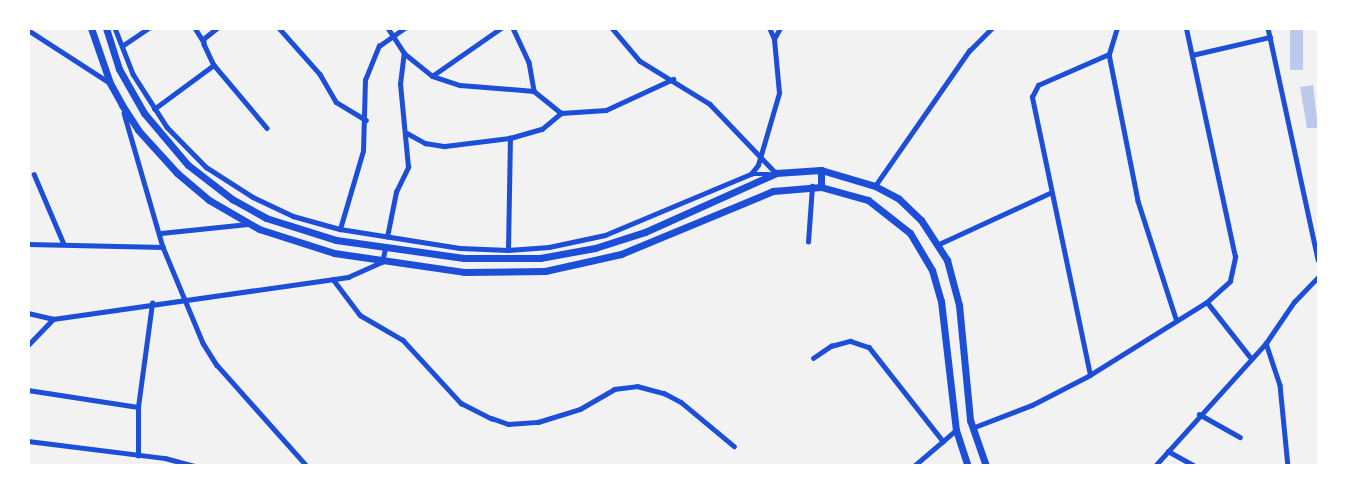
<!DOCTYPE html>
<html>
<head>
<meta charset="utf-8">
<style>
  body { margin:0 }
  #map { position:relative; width:1347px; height:494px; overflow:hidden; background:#f2f2f2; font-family:Poppins,sans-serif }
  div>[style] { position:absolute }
  .building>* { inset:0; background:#bdc9ec; transform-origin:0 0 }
  .minor>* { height:4.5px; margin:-2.25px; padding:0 2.25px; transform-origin:2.25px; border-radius:2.25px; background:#1d4ed8 }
  .primary>* { height:7px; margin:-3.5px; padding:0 3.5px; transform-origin:3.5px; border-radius:3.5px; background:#1d4ed8 }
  span { translate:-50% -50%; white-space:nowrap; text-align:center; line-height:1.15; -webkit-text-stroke:4.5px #fff; paint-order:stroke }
  .frame { position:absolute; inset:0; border:30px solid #fff; pointer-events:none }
</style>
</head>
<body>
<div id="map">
  <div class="building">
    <i style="left:1290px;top:28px;width:13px;height:42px"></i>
    <i style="clip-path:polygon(1313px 85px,1318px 128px,1307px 128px,1300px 87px)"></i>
  </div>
  <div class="minor">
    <i style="left:115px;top:28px;width:49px;rotate:68.6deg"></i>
    <i style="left:133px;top:74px;width:63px;rotate:57.3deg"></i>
    <i style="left:167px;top:127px;width:56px;rotate:45.7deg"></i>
    <i style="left:206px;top:167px;width:56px;rotate:32.6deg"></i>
    <i style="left:253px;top:197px;width:44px;rotate:25.4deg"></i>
    <i style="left:293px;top:216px;width:49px;rotate:15.5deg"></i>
    <i style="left:340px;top:229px;width:121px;rotate:9deg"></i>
    <i style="left:460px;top:248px;width:48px;rotate:2.4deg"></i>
    <i style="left:508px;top:250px;width:41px;rotate:-4.2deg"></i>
    <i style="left:549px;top:247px;width:57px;rotate:-12.1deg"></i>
    <i style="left:605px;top:235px;width:158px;rotate:-22.7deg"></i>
    <i style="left:751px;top:174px;width:11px;rotate:-52deg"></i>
    <i style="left:758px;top:165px;width:75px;rotate:-73.7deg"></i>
    <i style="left:779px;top:93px;width:54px;rotate:-95.3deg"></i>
    <i style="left:774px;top:39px;width:12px;rotate:-114deg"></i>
    <i style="left:195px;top:28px;width:15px;rotate:58deg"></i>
    <i style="left:218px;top:28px;width:18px;rotate:142deg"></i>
    <i style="left:204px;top:39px;width:5px;rotate:90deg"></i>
    <i style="left:204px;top:44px;width:23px;rotate:65deg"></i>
    <i style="left:214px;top:65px;width:82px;rotate:49.9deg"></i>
    <i style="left:279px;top:28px;width:62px;rotate:48.3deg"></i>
    <i style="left:320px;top:74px;width:32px;rotate:60deg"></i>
    <i style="left:336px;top:102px;width:35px;rotate:31deg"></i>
    <i style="left:388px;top:28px;width:30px;rotate:57deg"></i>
    <i style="left:404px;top:53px;width:36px;rotate:39deg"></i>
    <i style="left:432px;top:76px;width:29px;rotate:18deg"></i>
    <i style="left:460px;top:85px;width:74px;rotate:4.6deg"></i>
    <i style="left:534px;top:91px;width:35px;rotate:39deg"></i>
    <i style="left:513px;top:28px;width:38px;rotate:65deg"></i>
    <i style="left:529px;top:62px;width:29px;rotate:80deg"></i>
    <i style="left:612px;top:28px;width:43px;rotate:49.7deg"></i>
    <i style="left:640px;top:61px;width:82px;rotate:31.6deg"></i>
    <i style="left:710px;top:104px;width:95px;rotate:46.3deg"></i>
    <i style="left:1268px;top:28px;width:237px;rotate:77.8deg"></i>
    <i style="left:28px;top:30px;width:98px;rotate:32.9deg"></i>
    <i style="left:774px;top:39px;width:13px;rotate:-61deg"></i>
    <i style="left:122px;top:46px;width:32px;rotate:-34deg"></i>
    <i style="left:1109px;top:54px;width:150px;rotate:78.8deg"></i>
    <i style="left:1138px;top:201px;width:124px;rotate:72.1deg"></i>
    <i style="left:1192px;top:55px;width:80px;rotate:-13deg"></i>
    <i style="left:432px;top:76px;width:84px;rotate:-34.8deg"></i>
    <i style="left:154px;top:109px;width:74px;rotate:-36.3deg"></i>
    <i style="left:124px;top:113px;width:140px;rotate:73.8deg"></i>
    <i style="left:163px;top:247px;width:104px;rotate:67.4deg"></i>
    <i style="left:203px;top:343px;width:26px;rotate:58deg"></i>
    <i style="left:217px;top:365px;width:135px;rotate:48.3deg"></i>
    <i style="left:407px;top:133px;width:21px;rotate:29deg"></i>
    <i style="left:425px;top:143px;width:20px;rotate:9deg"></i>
    <i style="left:445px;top:146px;width:65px;rotate:-7deg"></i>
    <i style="left:510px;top:138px;width:33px;rotate:-16deg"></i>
    <i style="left:542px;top:129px;width:25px;rotate:-40deg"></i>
    <i style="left:561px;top:113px;width:45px;rotate:-3.8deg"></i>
    <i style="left:606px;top:110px;width:74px;rotate:-24.8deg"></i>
    <i style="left:34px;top:174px;width:76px;rotate:66.8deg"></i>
    <i style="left:751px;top:174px;width:18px"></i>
    <i style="left:875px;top:186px;width:165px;rotate:-55.2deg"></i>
    <i style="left:969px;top:51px;width:33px;rotate:-45deg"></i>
    <i style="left:340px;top:229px;width:81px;rotate:-73.6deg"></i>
    <i style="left:363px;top:151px;width:71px;rotate:-88.4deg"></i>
    <i style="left:365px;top:80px;width:37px;rotate:-68deg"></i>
    <i style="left:379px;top:46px;width:32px;rotate:-35deg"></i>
    <i style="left:161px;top:233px;width:87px;rotate:-5.9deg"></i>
    <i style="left:387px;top:237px;width:46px;rotate:-78.7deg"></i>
    <i style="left:396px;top:192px;width:28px;rotate:-64deg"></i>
    <i style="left:408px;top:167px;width:83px;rotate:-95.5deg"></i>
    <i style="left:400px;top:84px;width:31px;rotate:-83deg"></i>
    <i style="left:808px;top:242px;width:56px;rotate:-85.9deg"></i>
    <i style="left:28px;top:244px;width:135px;rotate:1.3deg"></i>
    <i style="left:939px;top:244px;width:122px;rotate:-24.7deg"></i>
    <i style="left:508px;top:250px;width:112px;rotate:-89deg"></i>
    <i style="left:333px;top:279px;width:45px;rotate:53.1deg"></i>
    <i style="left:360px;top:315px;width:50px;rotate:30.2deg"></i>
    <i style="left:403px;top:340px;width:86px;rotate:47.4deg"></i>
    <i style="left:461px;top:403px;width:34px;rotate:27deg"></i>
    <i style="left:491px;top:418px;width:18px;rotate:19deg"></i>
    <i style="left:508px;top:424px;width:30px;rotate:-4deg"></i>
    <i style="left:538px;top:422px;width:44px;rotate:-17.2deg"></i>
    <i style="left:580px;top:409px;width:39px;rotate:-30deg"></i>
    <i style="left:614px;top:389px;width:23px;rotate:-7deg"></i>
    <i style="left:637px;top:386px;width:28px;rotate:15deg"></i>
    <i style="left:664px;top:393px;width:19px;rotate:28deg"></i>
    <i style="left:681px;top:402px;width:69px;rotate:39.7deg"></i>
    <i style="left:1207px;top:302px;width:71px;rotate:51.8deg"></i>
    <i style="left:28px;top:313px;width:26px;rotate:13deg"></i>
    <i style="left:1266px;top:343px;width:44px;rotate:71.6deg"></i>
    <i style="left:1280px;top:385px;width:81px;rotate:84.4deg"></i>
    <i style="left:28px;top:345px;width:36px;rotate:-46deg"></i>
    <i style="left:53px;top:319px;width:298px;rotate:-8.1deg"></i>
    <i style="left:348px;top:277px;width:37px;rotate:-24deg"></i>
    <i style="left:382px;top:262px;width:13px;rotate:-77deg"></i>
    <i style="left:813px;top:358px;width:22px;rotate:-34deg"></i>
    <i style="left:831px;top:346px;width:20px;rotate:-15deg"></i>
    <i style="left:850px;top:341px;width:20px;rotate:18deg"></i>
    <i style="left:869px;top:347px;width:120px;rotate:51.8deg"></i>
    <i style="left:1090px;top:375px;width:284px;rotate:-101.8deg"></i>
    <i style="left:1032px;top:97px;width:13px;rotate:-63deg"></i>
    <i style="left:1038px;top:85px;width:77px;rotate:-23.6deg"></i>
    <i style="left:1109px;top:54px;width:27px;rotate:-73deg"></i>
    <i style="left:28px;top:390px;width:111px;rotate:8.8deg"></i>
    <i style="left:1199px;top:414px;width:47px;rotate:29.3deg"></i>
    <i style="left:972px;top:428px;width:64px;rotate:-21deg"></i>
    <i style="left:1032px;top:405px;width:65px;rotate:-27.3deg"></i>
    <i style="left:1090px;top:375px;width:138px;rotate:-32deg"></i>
    <i style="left:1207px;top:302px;width:31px;rotate:-42deg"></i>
    <i style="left:1230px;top:281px;width:25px;rotate:-78deg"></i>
    <i style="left:1235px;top:257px;width:234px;rotate:-102.1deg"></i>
    <i style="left:28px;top:441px;width:138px;rotate:7.1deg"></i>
    <i style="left:165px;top:458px;width:30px;rotate:15deg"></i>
    <i style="left:1168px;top:451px;width:31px;rotate:29deg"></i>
    <i style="left:138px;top:456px;width:49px;rotate:-90deg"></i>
    <i style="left:138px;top:407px;width:105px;rotate:-82.3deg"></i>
    <i style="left:914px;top:466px;width:55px;rotate:-40.6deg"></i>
    <i style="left:1155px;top:466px;width:166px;rotate:-47.9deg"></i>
    <i style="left:1266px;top:343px;width:50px;rotate:-55.7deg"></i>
    <i style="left:1294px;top:302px;width:35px;rotate:-46deg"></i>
  </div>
  <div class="primary">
    <i style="left:91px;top:28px;width:58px;rotate:70.9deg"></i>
    <i style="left:110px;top:83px;width:25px;rotate:61deg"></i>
    <i style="left:122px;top:105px;width:30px;rotate:57deg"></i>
    <i style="left:138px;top:130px;width:58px;rotate:47.8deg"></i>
    <i style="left:177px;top:173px;width:42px;rotate:40.2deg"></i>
    <i style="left:209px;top:200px;width:58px;rotate:30.1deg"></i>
    <i style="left:259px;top:229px;width:79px;rotate:17.7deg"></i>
    <i style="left:334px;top:253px;width:131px;rotate:8.3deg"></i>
    <i style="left:464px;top:272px;width:81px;rotate:-0.7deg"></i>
    <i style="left:545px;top:271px;width:78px;rotate:-12.6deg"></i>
    <i style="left:621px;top:254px;width:165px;rotate:-22.5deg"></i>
    <i style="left:773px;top:191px;width:48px;rotate:-4.8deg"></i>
    <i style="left:821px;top:187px;width:49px;rotate:15.5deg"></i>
    <i style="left:868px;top:200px;width:53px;rotate:38.2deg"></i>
    <i style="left:910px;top:233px;width:43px;rotate:59.3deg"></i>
    <i style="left:932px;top:270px;width:32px;rotate:74deg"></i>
    <i style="left:941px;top:301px;width:130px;rotate:83.4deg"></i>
    <i style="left:956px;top:430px;width:38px;rotate:72deg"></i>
    <i style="left:106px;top:28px;width:43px;rotate:72.4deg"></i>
    <i style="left:119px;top:69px;width:51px;rotate:60.4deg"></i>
    <i style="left:144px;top:113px;width:68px;rotate:49.8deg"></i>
    <i style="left:188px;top:165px;width:56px;rotate:37.7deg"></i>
    <i style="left:232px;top:199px;width:39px;rotate:29deg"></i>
    <i style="left:266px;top:218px;width:73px;rotate:17.4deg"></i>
    <i style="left:336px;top:240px;width:129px;rotate:8deg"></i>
    <i style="left:464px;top:258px;width:76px"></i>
    <i style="left:540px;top:258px;width:56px;rotate:-10.3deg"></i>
    <i style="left:595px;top:248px;width:52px;rotate:-17.7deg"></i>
    <i style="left:645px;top:232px;width:144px;rotate:-24.2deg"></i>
    <i style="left:776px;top:173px;width:45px;rotate:-3.8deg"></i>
    <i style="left:821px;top:170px;width:56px;rotate:16.5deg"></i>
    <i style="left:875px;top:186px;width:27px;rotate:28deg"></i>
    <i style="left:899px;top:199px;width:30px;rotate:44deg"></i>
    <i style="left:921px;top:220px;width:48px;rotate:57deg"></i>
    <i style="left:947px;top:260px;width:47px;rotate:75.1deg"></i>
    <i style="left:959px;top:305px;width:116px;rotate:84.5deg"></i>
    <i style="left:970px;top:420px;width:49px;rotate:70.8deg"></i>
    <i style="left:821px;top:187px;width:17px;rotate:-90deg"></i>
  </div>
  <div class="frame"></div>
</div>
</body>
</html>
